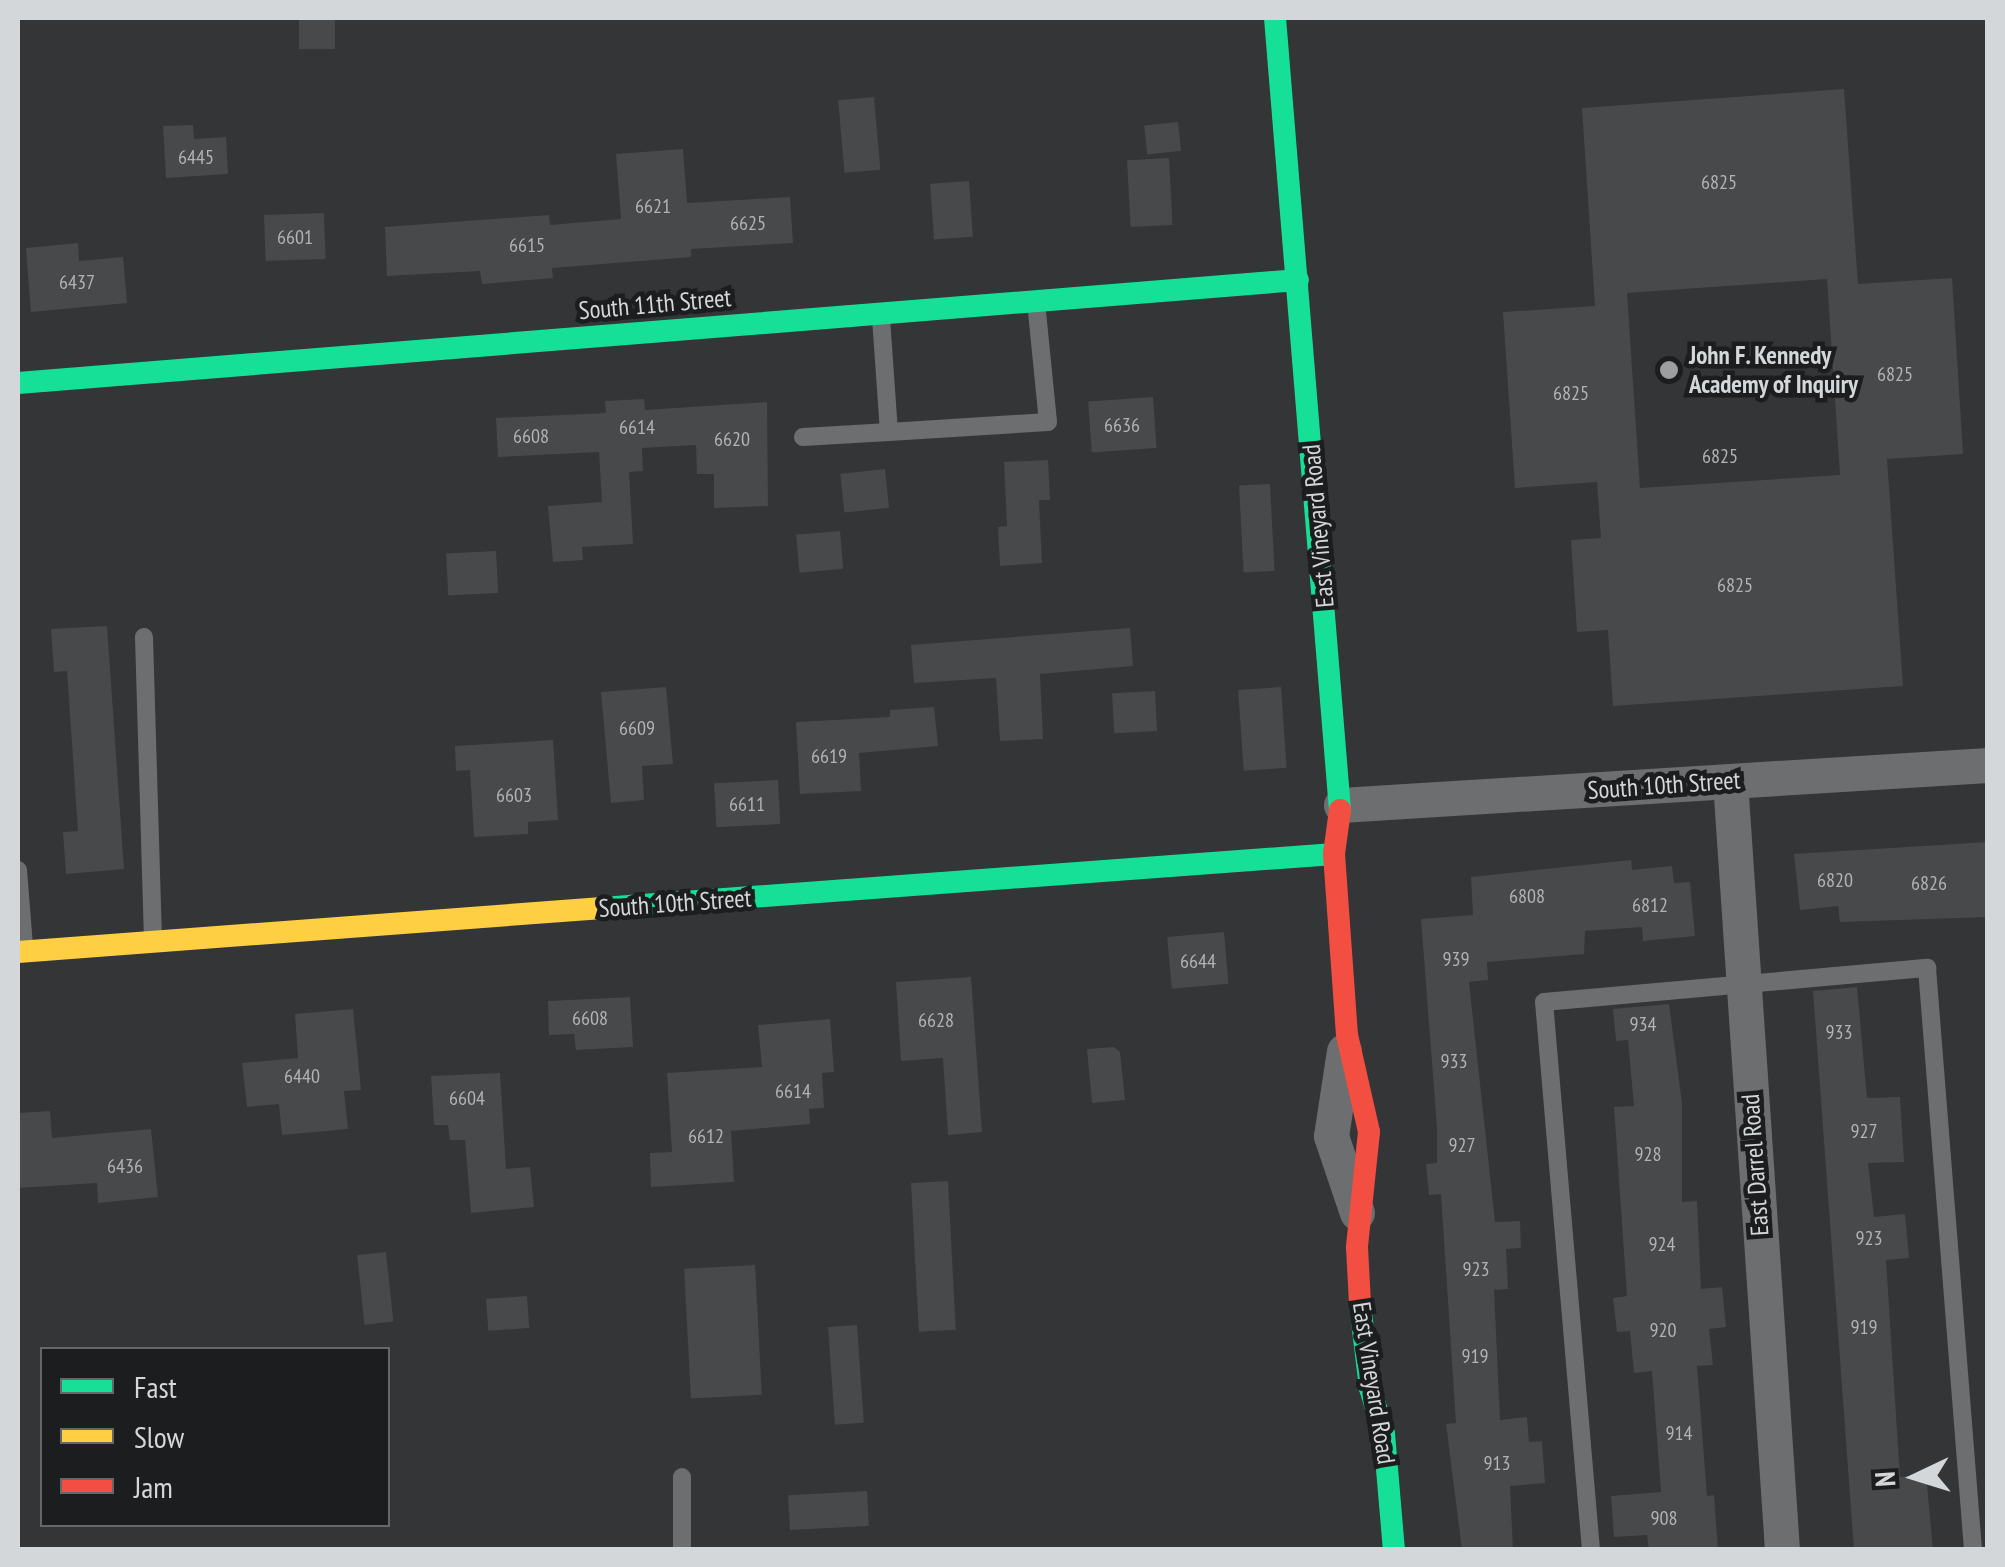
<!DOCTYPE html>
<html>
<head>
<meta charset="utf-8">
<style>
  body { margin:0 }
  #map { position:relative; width:2005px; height:1567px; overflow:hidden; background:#333537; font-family:"PT Sans Narrow",sans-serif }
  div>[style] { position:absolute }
  .building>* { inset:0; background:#47494a; transform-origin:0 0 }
  .lane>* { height:18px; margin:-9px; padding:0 9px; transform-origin:9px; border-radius:9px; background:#6d6e6f }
  .street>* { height:35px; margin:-17.5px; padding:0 17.5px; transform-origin:17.5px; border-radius:17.5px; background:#6d6e6f }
  .fast>* { height:22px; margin:-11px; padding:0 11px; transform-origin:11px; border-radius:11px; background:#16e098 }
  .slow>* { height:22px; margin:-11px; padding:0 11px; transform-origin:11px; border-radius:11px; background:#ffcf43 }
  .jam>* { height:22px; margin:-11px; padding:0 11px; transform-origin:11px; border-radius:11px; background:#f24e42 }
  .dots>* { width:28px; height:28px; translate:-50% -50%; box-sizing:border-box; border:5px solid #1b1d1e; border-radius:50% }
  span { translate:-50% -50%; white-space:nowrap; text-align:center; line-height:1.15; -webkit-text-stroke:9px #1b1d1e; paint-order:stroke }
  .number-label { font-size:20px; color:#b1b4b5 }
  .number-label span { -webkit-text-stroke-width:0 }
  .street-label { font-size:25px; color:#d4d7d9 }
  .poi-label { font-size:25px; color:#d4d7d9; font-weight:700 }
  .left { translate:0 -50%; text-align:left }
  .frame { position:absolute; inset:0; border:20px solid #d4d7d9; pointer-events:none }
  .legend { position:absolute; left:40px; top:1347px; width:350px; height:180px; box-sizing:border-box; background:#1b1d1e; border:2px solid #656769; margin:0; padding:12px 18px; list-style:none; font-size:30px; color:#d4d7d9 }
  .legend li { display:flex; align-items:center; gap:20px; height:50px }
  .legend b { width:50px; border:2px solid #656769 }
  .north { position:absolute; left:1865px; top:1427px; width:100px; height:100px; -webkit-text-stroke:8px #1b1d1e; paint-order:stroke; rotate:266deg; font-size:28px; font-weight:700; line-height:40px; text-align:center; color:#d4d7d9 }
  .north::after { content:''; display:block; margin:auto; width:35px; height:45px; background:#d4d7d9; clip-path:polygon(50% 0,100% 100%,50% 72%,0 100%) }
</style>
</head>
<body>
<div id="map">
  <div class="building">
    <i style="left:299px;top:18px;width:36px;height:31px"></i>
    <i style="clip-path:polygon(evenodd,1844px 89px,1858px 284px,1952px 278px,1963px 454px,1887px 459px,1903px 686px,1613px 706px,1608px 630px,1577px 632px,1571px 540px,1601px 538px,1597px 482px,1515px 488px,1503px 312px,1595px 306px,1582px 108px,1844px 89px,1827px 279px,1840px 475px,1640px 488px,1627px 293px,1827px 279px)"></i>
    <i style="left:874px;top:97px;width:73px;height:36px;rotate:85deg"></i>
    <i style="left:1178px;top:122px;width:29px;height:34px;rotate:84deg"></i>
    <i style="clip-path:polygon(193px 125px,194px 139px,226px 137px,228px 174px,166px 178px,163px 126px)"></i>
    <i style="clip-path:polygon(683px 149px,687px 203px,790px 197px,793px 243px,691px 249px,691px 257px,552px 268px,553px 278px,482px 284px,480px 271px,387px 276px,385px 227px,549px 215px,550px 225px,621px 219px,616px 154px)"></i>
    <i style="left:1169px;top:158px;width:67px;height:42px;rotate:87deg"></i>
    <i style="left:969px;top:181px;width:56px;height:39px;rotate:86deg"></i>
    <i style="left:324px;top:213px;width:46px;height:60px;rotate:88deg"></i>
    <i style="clip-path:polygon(78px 243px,79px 261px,123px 257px,127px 303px,31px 312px,26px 248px)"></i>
    <i style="left:1153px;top:397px;width:51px;height:65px;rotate:86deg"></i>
    <i style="clip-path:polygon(644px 399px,645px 410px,767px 402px,768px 506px,714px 508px,714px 474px,697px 474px,696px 445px,642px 448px,643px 471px,629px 472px,633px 544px,582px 547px,583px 560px,553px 562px,548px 506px,602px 502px,599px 452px,498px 457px,496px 418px,606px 413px,605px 401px)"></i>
    <i style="clip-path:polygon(1048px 460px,1050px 500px,1039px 500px,1042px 563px,1000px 566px,998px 527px,1007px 526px,1004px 462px)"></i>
    <i style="left:885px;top:469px;width:39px;height:45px;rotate:84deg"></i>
    <i style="left:1270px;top:484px;width:87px;height:31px;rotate:87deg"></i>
    <i style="left:840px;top:531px;width:38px;height:44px;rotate:85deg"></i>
    <i style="left:496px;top:551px;width:42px;height:50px;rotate:87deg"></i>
    <i style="clip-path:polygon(107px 626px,124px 869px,66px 874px,63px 832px,78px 831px,67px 671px,54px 672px,51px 629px)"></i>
    <i style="clip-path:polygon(1130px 628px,1133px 666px,1040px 674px,1043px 739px,1000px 741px,996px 678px,914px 683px,911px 645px)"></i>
    <i style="clip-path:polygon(666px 687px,673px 764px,642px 766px,644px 800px,611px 803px,601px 692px)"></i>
    <i style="left:1281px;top:687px;width:81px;height:43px;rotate:86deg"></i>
    <i style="left:1155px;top:691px;width:40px;height:43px;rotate:87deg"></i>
    <i style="clip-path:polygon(934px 707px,938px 746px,859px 753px,861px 791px,800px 794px,796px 722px,890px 717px,890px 710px)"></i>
    <i style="clip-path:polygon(553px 740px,558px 820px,528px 822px,528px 834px,474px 837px,470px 770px,456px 771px,455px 746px)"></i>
    <i style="left:778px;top:780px;width:44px;height:64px;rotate:87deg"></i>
    <i style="clip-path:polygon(1988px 842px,1988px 917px,1840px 922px,1838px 906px,1800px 910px,1794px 854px)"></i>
    <i style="clip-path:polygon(1631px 860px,1632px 870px,1672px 866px,1674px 883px,1690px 882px,1695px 936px,1643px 941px,1642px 927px,1585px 931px,1584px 954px,1487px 962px,1488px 980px,1469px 982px,1495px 1222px,1520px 1221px,1521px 1248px,1506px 1249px,1508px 1289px,1494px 1290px,1500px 1420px,1527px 1417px,1529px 1442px,1542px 1441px,1545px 1483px,1510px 1486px,1513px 1550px,1462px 1550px,1446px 1424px,1456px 1423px,1441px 1194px,1429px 1195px,1426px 1164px,1437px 1163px,1437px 1127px,1421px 919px,1473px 915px,1471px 877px)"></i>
    <i style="left:1224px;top:932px;width:52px;height:57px;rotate:85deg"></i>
    <i style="clip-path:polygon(971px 977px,982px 1132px,948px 1135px,943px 1058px,901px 1061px,896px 982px)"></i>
    <i style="clip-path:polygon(1857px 987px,1867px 1098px,1900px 1097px,1904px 1162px,1868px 1163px,1874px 1217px,1905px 1214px,1909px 1258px,1886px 1260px,1900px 1477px,1926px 1474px,1933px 1550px,1854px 1550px,1813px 991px)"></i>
    <i style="clip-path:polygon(630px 997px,633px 1047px,576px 1050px,574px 1034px,549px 1035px,548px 1001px)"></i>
    <i style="clip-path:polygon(1669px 1004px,1682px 1103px,1682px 1202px,1697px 1201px,1701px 1289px,1722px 1287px,1726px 1327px,1709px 1329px,1713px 1365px,1697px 1366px,1707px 1496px,1714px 1495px,1718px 1550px,1649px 1550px,1647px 1535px,1614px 1537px,1611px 1496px,1661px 1492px,1652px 1371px,1634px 1373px,1630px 1331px,1617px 1332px,1613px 1298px,1627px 1296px,1614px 1107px,1634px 1106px,1628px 1040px,1616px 1041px,1613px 1009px)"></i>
    <i style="clip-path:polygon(353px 1009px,361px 1090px,344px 1091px,348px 1129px,282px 1135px,279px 1104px,247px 1107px,242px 1063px,298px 1058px,295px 1014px)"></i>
    <i style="clip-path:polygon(830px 1019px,834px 1072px,822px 1073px,824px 1108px,809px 1109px,810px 1124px,731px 1131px,734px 1182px,651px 1187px,650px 1153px,672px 1152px,667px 1073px,762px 1067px,758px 1025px)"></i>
    <i style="clip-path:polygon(1114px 1047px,1120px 1052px,1125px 1100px,1092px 1103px,1087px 1049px)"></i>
    <i style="clip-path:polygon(500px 1073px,506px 1169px,530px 1167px,534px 1207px,471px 1213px,465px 1140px,450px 1140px,448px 1125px,434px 1125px,431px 1076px)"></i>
    <i style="clip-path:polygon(50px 1111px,52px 1138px,151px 1129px,158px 1197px,98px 1203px,97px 1183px,18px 1188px,18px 1113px)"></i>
    <i style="left:948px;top:1181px;width:149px;height:37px;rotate:87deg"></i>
    <i style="left:386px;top:1252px;width:70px;height:29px;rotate:84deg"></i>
    <i style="left:755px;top:1265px;width:130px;height:71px;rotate:87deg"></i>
    <i style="left:527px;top:1296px;width:32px;height:41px;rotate:86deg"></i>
    <i style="left:857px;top:1325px;width:98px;height:29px;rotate:86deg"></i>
    <i style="left:867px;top:1491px;width:35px;height:79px;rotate:87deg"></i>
  </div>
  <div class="lane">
    <i style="left:881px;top:318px;width:114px;rotate:86deg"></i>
    <i style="left:889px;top:432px;width:159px;rotate:-3.6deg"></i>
    <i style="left:1048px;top:422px;width:121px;rotate:-95.7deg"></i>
    <i style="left:803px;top:437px;width:86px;rotate:-3.3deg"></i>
    <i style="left:144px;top:637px;width:304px;rotate:88.3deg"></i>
    <i style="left:18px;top:870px;width:76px;rotate:85.5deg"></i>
    <i style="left:682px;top:1550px;width:73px;rotate:-90deg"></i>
    <i style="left:1591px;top:1550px;width:550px;rotate:-94.9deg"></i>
    <i style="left:1544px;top:1002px;width:385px;rotate:-5.1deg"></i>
    <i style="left:1927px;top:968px;width:584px;rotate:85.48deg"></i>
  </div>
  <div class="street">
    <i style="left:1730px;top:781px;width:771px;rotate:86.13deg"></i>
    <i style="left:1341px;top:805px;width:648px;rotate:-3.54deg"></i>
    <i style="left:1344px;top:1051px;width:86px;rotate:98.7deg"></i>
    <i style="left:1331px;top:1136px;width:81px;rotate:71.3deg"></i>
  </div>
  <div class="fast">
    <i style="left:1275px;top:18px;width:795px;rotate:85.31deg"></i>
    <i style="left:18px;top:383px;width:1284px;rotate:-4.6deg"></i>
    <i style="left:602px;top:908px;width:734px;rotate:-4.22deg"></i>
    <i style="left:1360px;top:1305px;width:84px;rotate:83.1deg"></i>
    <i style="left:1370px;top:1388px;width:48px;rotate:73.1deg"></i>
    <i style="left:1384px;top:1434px;width:116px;rotate:85.1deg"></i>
  </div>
  <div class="slow">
    <i style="left:18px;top:952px;width:586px;rotate:-4.31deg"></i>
  </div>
  <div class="jam">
    <i style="left:1340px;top:810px;width:44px;rotate:97.8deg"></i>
    <i style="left:1334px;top:854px;width:181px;rotate:85.9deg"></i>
    <i style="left:1347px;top:1035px;width:99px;rotate:77.2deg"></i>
    <i style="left:1369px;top:1132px;width:116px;rotate:96deg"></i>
    <i style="left:1357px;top:1247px;width:58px;rotate:87deg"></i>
  </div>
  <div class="dots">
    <i style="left:1669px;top:370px;background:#9c9ea0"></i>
  </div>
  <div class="number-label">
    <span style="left:196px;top:157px">6445</span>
    <span style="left:1719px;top:182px">6825</span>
    <span style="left:653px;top:206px">6621</span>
    <span style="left:748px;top:223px">6625</span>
    <span style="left:295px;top:237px">6601</span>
    <span style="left:527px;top:245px">6615</span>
    <span style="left:77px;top:282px">6437</span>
    <span style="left:1895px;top:374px">6825</span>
    <span style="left:1571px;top:393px">6825</span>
    <span style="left:1122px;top:425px">6636</span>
    <span style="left:637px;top:427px">6614</span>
    <span style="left:531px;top:436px">6608</span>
    <span style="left:732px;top:439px">6620</span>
    <span style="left:1720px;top:456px">6825</span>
    <span style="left:1735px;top:585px">6825</span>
    <span style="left:637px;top:728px">6609</span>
    <span style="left:829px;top:756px">6619</span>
    <span style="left:514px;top:795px">6603</span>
    <span style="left:747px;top:804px">6611</span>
    <span style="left:1835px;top:880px">6820</span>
    <span style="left:1929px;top:883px">6826</span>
    <span style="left:1527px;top:896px">6808</span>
    <span style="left:1650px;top:905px">6812</span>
    <span style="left:1456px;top:959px">939</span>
    <span style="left:1198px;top:961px">6644</span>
    <span style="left:590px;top:1018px">6608</span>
    <span style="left:936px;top:1020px">6628</span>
    <span style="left:1643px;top:1024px">934</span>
    <span style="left:1839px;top:1032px">933</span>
    <span style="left:1454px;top:1061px">933</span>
    <span style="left:302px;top:1076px">6440</span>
    <span style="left:793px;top:1091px">6614</span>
    <span style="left:467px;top:1098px">6604</span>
    <span style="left:1864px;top:1131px">927</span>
    <span style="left:706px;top:1136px">6612</span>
    <span style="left:1462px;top:1145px">927</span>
    <span style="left:1648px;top:1154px">928</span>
    <span style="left:125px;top:1166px">6436</span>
    <span style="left:1869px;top:1238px">923</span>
    <span style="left:1662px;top:1244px">924</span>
    <span style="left:1476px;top:1269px">923</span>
    <span style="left:1864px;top:1327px">919</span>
    <span style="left:1663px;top:1330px">920</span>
    <span style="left:1475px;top:1356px">919</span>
    <span style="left:1679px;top:1433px">914</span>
    <span style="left:1497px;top:1463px">913</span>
    <span style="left:1664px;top:1518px">908</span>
  </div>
  <div class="street-label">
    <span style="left:655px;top:304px;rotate:-5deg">South 11th Street</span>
    <span style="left:1318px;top:526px;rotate:-95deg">East Vineyard Road</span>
    <span style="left:1664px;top:785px;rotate:-4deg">South 10th Street</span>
    <span style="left:675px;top:903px;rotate:-4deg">South 10th Street</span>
    <span style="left:1755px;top:1165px;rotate:-94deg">East Darrel Road</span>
    <span style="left:1374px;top:1383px;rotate:81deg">East Vineyard Road</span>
  </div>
  <div class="poi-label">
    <span class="left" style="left:1689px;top:370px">John F. Kennedy<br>Academy of Inquiry</span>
  </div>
  <div class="frame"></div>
  <ul class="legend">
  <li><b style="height:12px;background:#16e098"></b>Fast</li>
  <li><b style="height:12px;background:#ffcf43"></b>Slow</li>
  <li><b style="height:12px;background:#f24e42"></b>Jam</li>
  </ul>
  <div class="north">N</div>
</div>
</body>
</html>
